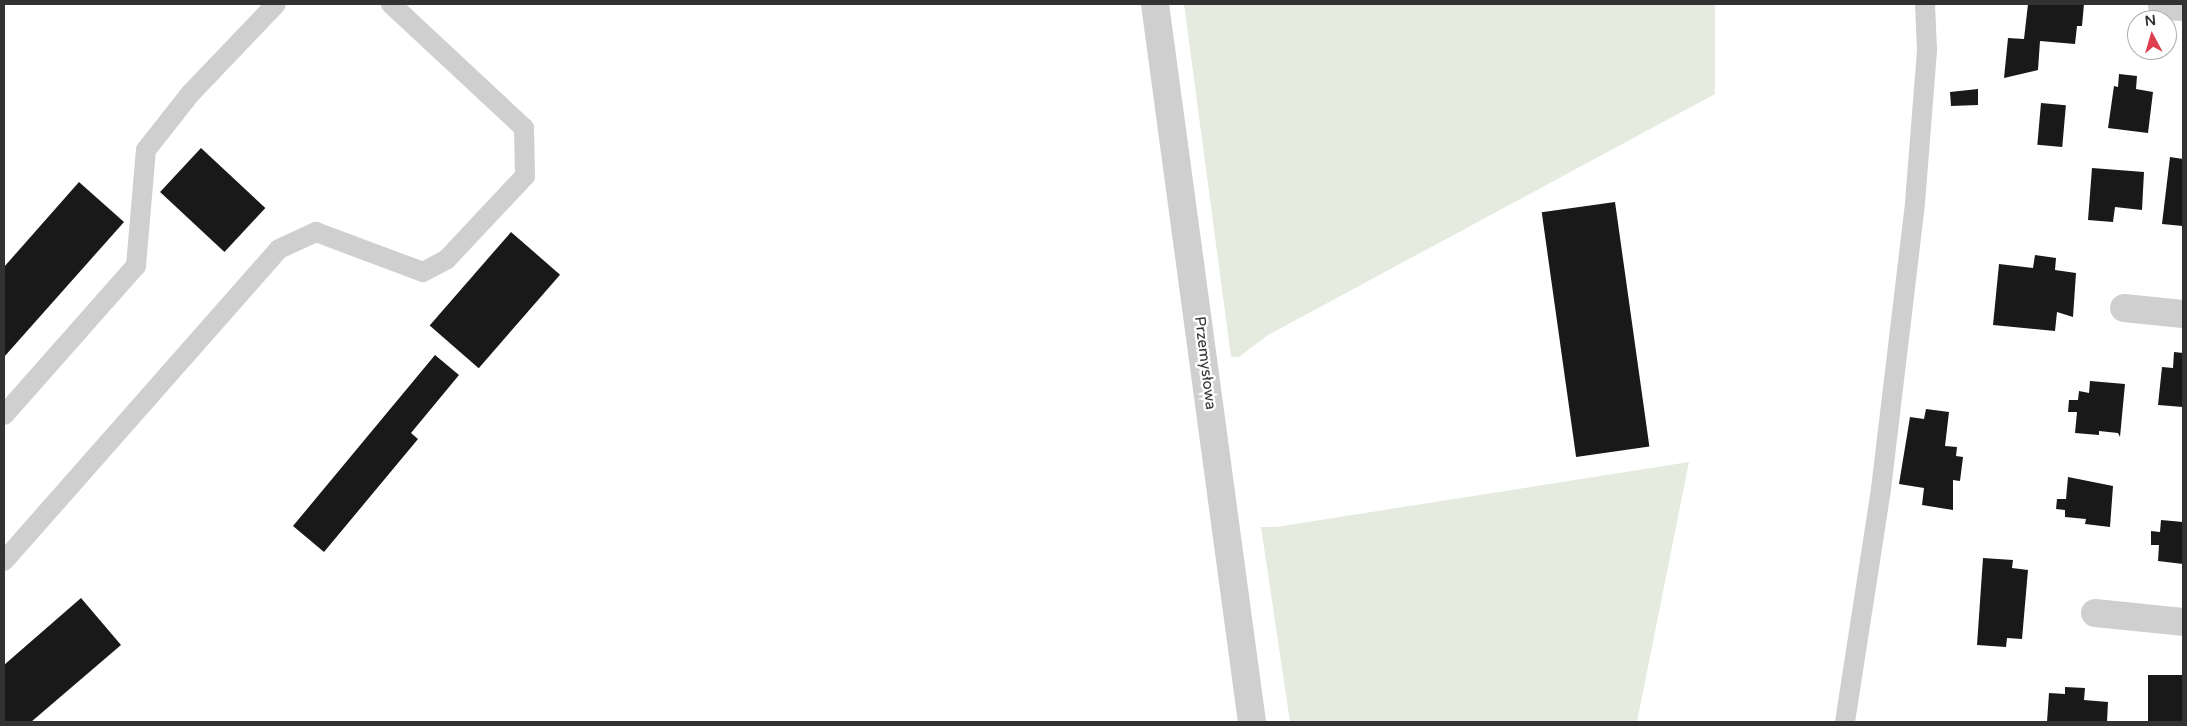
<!DOCTYPE html>
<html>
<head>
<meta charset="utf-8">
<style>
  body { margin:0 }
  #map { position:relative; width:2187px; height:726px; overflow:hidden; background:#fff; font-family:"Varela Round",sans-serif }
  div>[style] { position:absolute }
  .green>* { inset:0; background:#e5ebde }
  .building>* { inset:0; background:#191919; transform-origin:0 0 }
  .service>* { height:20px; margin:-10px; padding:0 10px; transform-origin:10px; border-radius:10px; background:#cfcfcf }
  .minor>* { height:28px; margin:-14px; padding:0 14px; transform-origin:14px; border-radius:14px; background:#cfcfcf }
  span { translate:-50% -50%; white-space:nowrap; text-align:center; line-height:1.15; -webkit-text-stroke:5px #fff; paint-order:stroke }
  .street-label { font-size:15px; color:#323232 }
  .frame { position:absolute; inset:0; border:5px solid #323232; pointer-events:none }
  .north { position:absolute; left:2127px; top:10px; width:50px; height:50px; box-sizing:border-box; background:#fff; border:1px solid #adadad; border-radius:50%; rotate:354deg; font-size:14px; font-weight:700; line-height:20px; text-align:center; color:#323232 }
  .north::after { content:''; display:block; margin:auto; width:18px; height:22px; background:#de3f4e; clip-path:polygon(50% 0,100% 100%,50% 72%,0 100%) }
</style>
</head>
<body>
<div id="map">
  <div class="green">
    <i style="clip-path:polygon(1184px 4px,1715px 4px,1715px 94px,1268px 335px,1239px 357px,1231px 357px)"></i>
    <i style="clip-path:polygon(1689px 462px,1637px 722px,1290px 722px,1261px 527px,1276px 527px)"></i>
  </div>
  <div class="building">
    <i style="clip-path:polygon(2028px 4px,2084px 4px,2082px 26px,2077px 26px,2075px 44px,2040px 41px,2038px 70px,2004px 78px,2008px 38px,2024px 39px)"></i>
    <i style="clip-path:polygon(2119px 74px,2137px 76px,2136px 89px,2153px 92px,2148px 133px,2108px 128px,2114px 86px,2118px 87px)"></i>
    <i style="clip-path:polygon(1978px 89px,1978px 105px,1951px 106px,1950px 92px)"></i>
    <i style="left:2041px;top:103px;width:25px;height:42px;rotate:5deg"></i>
    <i style="left:201px;top:148px;width:88px;height:60px;rotate:43deg"></i>
    <i style="clip-path:polygon(2170px 157px,2183px 159px,2183px 226px,2162px 224px)"></i>
    <i style="clip-path:polygon(2092px 168px,2144px 172px,2142px 210px,2115px 207px,2113px 222px,2088px 220px)"></i>
    <i style="clip-path:polygon(79px 182px,124px 222px,4px 357px,4px 267px)"></i>
    <i style="left:1615px;top:202px;width:247px;height:74px;rotate:82deg"></i>
    <i style="left:511px;top:232px;width:65px;height:124px;rotate:41deg"></i>
    <i style="clip-path:polygon(2035px 255px,2056px 258px,2055px 270px,2076px 273px,2073px 317px,2057px 312px,2055px 331px,1993px 325px,1999px 264px,2033px 268px)"></i>
    <i style="clip-path:polygon(2174px 352px,2183px 353px,2183px 407px,2158px 405px,2162px 367px,2173px 368px)"></i>
    <i style="clip-path:polygon(435px 355px,459px 375px,411px 433px,418px 439px,324px 552px,293px 526px)"></i>
    <i style="clip-path:polygon(2090px 381px,2125px 384px,2120px 437px,2118px 433px,2099px 431px,2099px 435px,2075px 433px,2077px 412px,2068px 412px,2069px 400px,2078px 400px,2079px 391px,2089px 393px)"></i>
    <i style="clip-path:polygon(1926px 409px,1949px 412px,1945px 446px,1957px 447px,1956px 456px,1963px 457px,1960px 481px,1953px 480px,1953px 510px,1922px 505px,1924px 488px,1899px 484px,1910px 417px,1924px 419px)"></i>
    <i style="clip-path:polygon(2068px 477px,2113px 486px,2110px 527px,2085px 524px,2086px 519px,2065px 517px,2065px 510px,2056px 509px,2057px 499px,2066px 499px)"></i>
    <i style="clip-path:polygon(2161px 520px,2183px 522px,2183px 564px,2158px 561px,2159px 545px,2151px 545px,2151px 531px,2160px 532px)"></i>
    <i style="clip-path:polygon(1983px 558px,2013px 560px,2012px 568px,2028px 570px,2022px 639px,2007px 638px,2006px 647px,1977px 645px)"></i>
    <i style="clip-path:polygon(81px 598px,121px 645px,31px 722px,4px 722px,4px 665px)"></i>
    <i style="left:2148px;top:675px;width:35px;height:47px"></i>
    <i style="clip-path:polygon(2065px 687px,2085px 688px,2084px 700px,2108px 702px,2107px 722px,2047px 722px,2049px 693px,2065px 694px)"></i>
  </div>
  <div class="service">
    <i style="left:4px;top:415px;width:199px;rotate:-48.5deg"></i>
    <i style="left:136px;top:266px;width:116px;rotate:-85.1deg"></i>
    <i style="left:146px;top:150px;width:71px;rotate:-51.8deg"></i>
    <i style="left:190px;top:94px;width:124px;rotate:-46.3deg"></i>
    <i style="left:4px;top:561px;width:416px;rotate:-48.6deg"></i>
    <i style="left:279px;top:249px;width:41px;rotate:-24.7deg"></i>
    <i style="left:316px;top:232px;width:114px;rotate:20.5deg"></i>
    <i style="left:423px;top:272px;width:27px;rotate:-28deg"></i>
    <i style="left:447px;top:259px;width:114px;rotate:-46.8deg"></i>
    <i style="left:525px;top:176px;width:48px;rotate:-91.2deg"></i>
    <i style="left:524px;top:128px;width:182px;rotate:-137deg"></i>
    <i style="left:1845px;top:722px;width:236px;rotate:-81.2deg"></i>
    <i style="left:1881px;top:489px;width:288px;rotate:-83.2deg"></i>
    <i style="left:1915px;top:203px;width:153px;rotate:-85.5deg"></i>
    <i style="left:1927px;top:50px;width:46px;rotate:-92.5deg"></i>
  </div>
  <div class="minor">
    <i style="left:1155px;top:4px;width:725px;rotate:82.31deg"></i>
    <i style="left:2162px;top:6px;width:21px;rotate:3deg"></i>
    <i style="left:2124px;top:308px;width:59px;rotate:5.8deg"></i>
    <i style="left:2095px;top:613px;width:88px;rotate:5.8deg"></i>
  </div>
  <div class="street-label">
    <span style="left:1205px;top:363px;rotate:83deg">Przemysłowa</span>
  </div>
  <div class="frame"></div>
  <div class="north">N</div>
</div>
</body>
</html>
